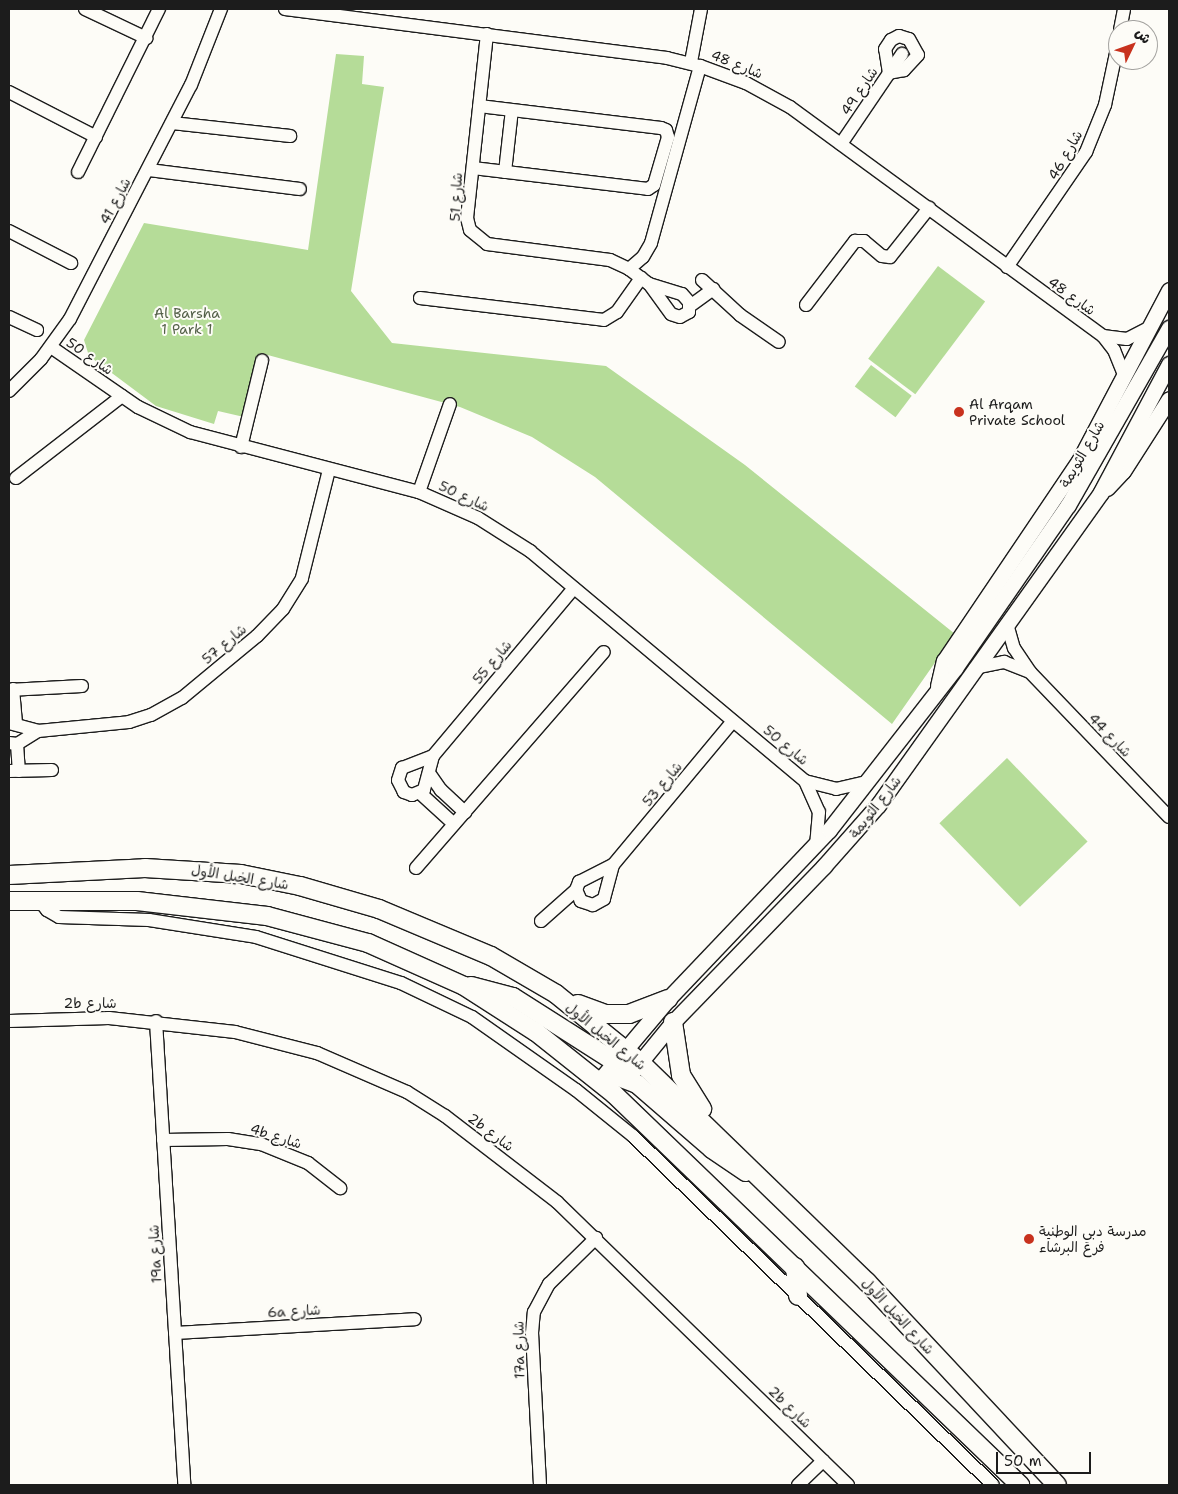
<!DOCTYPE html>
<html>
<head>
<meta charset="utf-8">
<style>
  body { margin:0 }
  #map { position:relative; width:1178px; height:1494px; overflow:hidden; background:#fdfcf7; font-family:"Shantell Sans","Playpen Sans Arabic",sans-serif }
  div>[style] { position:absolute }
  .green>* { inset:0; background:#b5dc98; transform-origin:0 0 }
  .roads { filter:drop-shadow(1px 0 #1c1c1c) drop-shadow(-1px 0 #1c1c1c) drop-shadow(0 1px #1c1c1c) drop-shadow(0 -1px #1c1c1c) }
  .minor>* { height:12px; margin:-6px; padding:0 6px; transform-origin:6px; border-radius:6px; background:#fdfcf7 }
  .tertiary>* { height:15px; margin:-7.5px; padding:0 7.5px; transform-origin:7.5px; border-radius:7.5px; background:#fdfcf7 }
  .secondary>* { height:18px; margin:-9px; padding:0 9px; transform-origin:9px; border-radius:9px; background:#fdfcf7 }
  .dots>* { width:14px; height:14px; translate:-50% -50%; box-sizing:border-box; border:2px solid #fdfcf7; border-radius:50% }
  span { translate:-50% -50%; white-space:nowrap; text-align:center; line-height:1.15; -webkit-text-stroke:4px #fdfcf7; paint-order:stroke }
  .street-label { font-size:14px; color:#1c1c1c }
  .park-label { font-size:14px; color:#525f47 }
  .poi-label { font-size:14px; color:#1c1c1c }
  .left { translate:0 -50%; text-align:left }
  .frame { position:absolute; inset:0; border:10px solid #1c1c1c; pointer-events:none }
  .north { position:absolute; left:1108px; top:20px; width:50px; height:50px; box-sizing:border-box; background:#fdfcf7; border:1px solid #a3a29f; border-radius:50%; rotate:48deg; font-size:14px; font-weight:700; line-height:20px; text-align:center; color:#1c1c1c }
  .north::after { content:''; display:block; margin:auto; width:18px; height:22px; background:#c8321e; clip-path:polygon(50% 0,100% 100%,50% 72%,0 100%) }
  .scale { position:absolute; left:996px; top:1452px; width:95px; height:22px; box-sizing:border-box; border:2px solid #1c1c1c; border-top:0; padding-left:6px; font-size:15px; line-height:18px; white-space:nowrap; color:#1c1c1c; -webkit-text-stroke:4px #fdfcf7; paint-order:stroke }
</style>
</head>
<body>
<div id="map">
  <div class="green">
    <i style="clip-path:polygon(336px 54px,364px 56px,362px 84px,384px 87px,351px 291px,392px 343px,606px 366px,745px 465px,955px 634px,892px 724px,595px 477px,532px 437px,460px 407px,264px 354px,244px 417px,218px 411px,214px 424px,156px 406px,89px 356px,84px 340px,144px 223px,308px 250px)"></i>
    <i style="left:938px;top:266px;width:59px;height:116px;rotate:37deg"></i>
    <i style="left:871px;top:365px;width:51px;height:27px;rotate:37deg"></i>
    <i style="left:1007px;top:758px;width:116px;height:94px;rotate:46deg"></i>
  </div>
  <div class="roads">
    <div class="minor">
      <i style="left:85px;top:9px;width:68px;rotate:25.4deg"></i>
      <i style="left:285px;top:9px;width:385px;rotate:7.3deg"></i>
      <i style="left:667px;top:58px;width:34px;rotate:14deg"></i>
      <i style="left:700px;top:66px;width:49px;rotate:20.3deg"></i>
      <i style="left:746px;top:83px;width:50px;rotate:28.6deg"></i>
      <i style="left:790px;top:107px;width:388px;rotate:36.2deg"></i>
      <i style="left:1103px;top:336px;width:18px;rotate:52deg"></i>
      <i style="left:1114px;top:350px;width:27px;rotate:68deg"></i>
      <i style="left:1120px;top:30px;width:21px;rotate:-79deg"></i>
      <i style="left:487px;top:34px;width:185px;rotate:96.2deg"></i>
      <i style="left:467px;top:218px;width:12px;rotate:76deg"></i>
      <i style="left:470px;top:230px;width:22px;rotate:39deg"></i>
      <i style="left:487px;top:244px;width:124px;rotate:7.4deg"></i>
      <i style="left:610px;top:260px;width:21px;rotate:25deg"></i>
      <i style="left:629px;top:269px;width:25px;rotate:37deg"></i>
      <i style="left:899px;top:36px;width:10px;rotate:17deg"></i>
      <i style="left:909px;top:39px;width:18px;rotate:61deg"></i>
      <i style="left:918px;top:55px;width:21px;rotate:133deg"></i>
      <i style="left:904px;top:70px;width:15px;rotate:169deg"></i>
      <i style="left:889px;top:73px;width:24px;rotate:-99deg"></i>
      <i style="left:885px;top:49px;width:11px;rotate:-56deg"></i>
      <i style="left:891px;top:40px;width:9px;rotate:-27deg"></i>
      <i style="left:691px;top:62px;width:54px;rotate:-79.3deg"></i>
      <i style="left:9px;top:92px;width:98px;rotate:27.3deg"></i>
      <i style="left:172px;top:123px;width:119px;rotate:6.3deg"></i>
      <i style="left:841px;top:144px;width:109px;rotate:-55.9deg"></i>
      <i style="left:473px;top:168px;width:176px;rotate:6.8deg"></i>
      <i style="left:648px;top:189px;width:7px;rotate:-34deg"></i>
      <i style="left:654px;top:185px;width:50px;rotate:-73.7deg"></i>
      <i style="left:668px;top:137px;width:7px;rotate:-106deg"></i>
      <i style="left:666px;top:130px;width:5px;rotate:-158deg"></i>
      <i style="left:661px;top:128px;width:183px;rotate:-173.1deg"></i>
      <i style="left:149px;top:170px;width:152px;rotate:7.2deg"></i>
      <i style="left:78px;top:172px;width:182px;rotate:-63.6deg"></i>
      <i style="left:505px;top:172px;width:62px;rotate:-83.6deg"></i>
      <i style="left:9px;top:231px;width:70px;rotate:27.3deg"></i>
      <i style="left:1007px;top:267px;width:140px;rotate:-55.5deg"></i>
      <i style="left:1086px;top:152px;width:51px;rotate:-68deg"></i>
      <i style="left:1105px;top:105px;width:62px;rotate:-78deg"></i>
      <i style="left:629px;top:269px;width:18px;rotate:-41deg"></i>
      <i style="left:643px;top:257px;width:16px;rotate:-60deg"></i>
      <i style="left:651px;top:243px;width:184px;rotate:-74.5deg"></i>
      <i style="left:702px;top:280px;width:52px;rotate:42.6deg"></i>
      <i style="left:740px;top:315px;width:47px;rotate:34.7deg"></i>
      <i style="left:649px;top:284px;width:34px;rotate:17deg"></i>
      <i style="left:682px;top:294px;width:11px;rotate:49deg"></i>
      <i style="left:689px;top:302px;width:10px;rotate:90deg"></i>
      <i style="left:689px;top:312px;width:10px;rotate:151deg"></i>
      <i style="left:680px;top:317px;width:9px;rotate:-162deg"></i>
      <i style="left:671px;top:314px;width:37px;rotate:-126deg"></i>
      <i style="left:420px;top:298px;width:185px;rotate:6.8deg"></i>
      <i style="left:604px;top:320px;width:15px;rotate:-32deg"></i>
      <i style="left:617px;top:312px;width:42px;rotate:-54.8deg"></i>
      <i style="left:806px;top:305px;width:81px;rotate:-52.6deg"></i>
      <i style="left:855px;top:241px;width:9px"></i>
      <i style="left:864px;top:241px;width:23px;rotate:40deg"></i>
      <i style="left:882px;top:256px;width:8px;rotate:7deg"></i>
      <i style="left:890px;top:257px;width:63px;rotate:-51.5deg"></i>
      <i style="left:690px;top:306px;width:29px;rotate:-36deg"></i>
      <i style="left:9px;top:317px;width:31px;rotate:25deg"></i>
      <i style="left:1103px;top:336px;width:24px;rotate:7deg"></i>
      <i style="left:1127px;top:339px;width:25px;rotate:-27deg"></i>
      <i style="left:51px;top:347px;width:106px;rotate:34.6deg"></i>
      <i style="left:138px;top:407px;width:58px;rotate:25.7deg"></i>
      <i style="left:190px;top:432px;width:237px;rotate:14.7deg"></i>
      <i style="left:419px;top:492px;width:64px;rotate:23.8deg"></i>
      <i style="left:478px;top:518px;width:62px;rotate:32.4deg"></i>
      <i style="left:530px;top:551px;width:359px;rotate:39.9deg"></i>
      <i style="left:805px;top:781px;width:32px;rotate:14deg"></i>
      <i style="left:836px;top:789px;width:32px;rotate:-13deg"></i>
      <i style="left:9px;top:391px;width:45px;rotate:-45deg"></i>
      <i style="left:41px;top:359px;width:49px;rotate:-54.1deg"></i>
      <i style="left:70px;top:319px;width:263px;rotate:-62.7deg"></i>
      <i style="left:191px;top:85px;width:82px;rotate:-68.5deg"></i>
      <i style="left:241px;top:447px;width:89px;rotate:-76.3deg"></i>
      <i style="left:16px;top:478px;width:134px;rotate:-37.7deg"></i>
      <i style="left:419px;top:492px;width:93px;rotate:-70.6deg"></i>
      <i style="left:1007px;top:624px;width:25px;rotate:74deg"></i>
      <i style="left:1014px;top:648px;width:29px;rotate:56deg"></i>
      <i style="left:1030px;top:672px;width:201px;rotate:46.2deg"></i>
      <i style="left:975px;top:668px;width:30px;rotate:-12deg"></i>
      <i style="left:1004px;top:662px;width:26px;rotate:21deg"></i>
      <i style="left:13px;top:689px;width:33px;rotate:85deg"></i>
      <i style="left:9px;top:690px;width:73px;rotate:-3.1deg"></i>
      <i style="left:9px;top:723px;width:30px;rotate:15deg"></i>
      <i style="left:38px;top:731px;width:25px;rotate:148deg"></i>
      <i style="left:17px;top:744px;width:8px;rotate:-173deg"></i>
      <i style="left:38px;top:731px;width:91px;rotate:-5.6deg"></i>
      <i style="left:129px;top:722px;width:23px;rotate:-18deg"></i>
      <i style="left:151px;top:715px;width:35px;rotate:-29deg"></i>
      <i style="left:182px;top:698px;width:97px;rotate:-39.6deg"></i>
      <i style="left:257px;top:636px;width:37px;rotate:-46deg"></i>
      <i style="left:283px;top:609px;width:36px;rotate:-58deg"></i>
      <i style="left:302px;top:578px;width:111px;rotate:-76deg"></i>
      <i style="left:17px;top:744px;width:27px;rotate:86deg"></i>
      <i style="left:433px;top:756px;width:219px;rotate:-50deg"></i>
      <i style="left:433px;top:756px;width:35px;rotate:105deg"></i>
      <i style="left:424px;top:790px;width:13px;rotate:157deg"></i>
      <i style="left:412px;top:795px;width:9px;rotate:-159deg"></i>
      <i style="left:404px;top:792px;width:13px;rotate:-117deg"></i>
      <i style="left:398px;top:780px;width:13px;rotate:-72deg"></i>
      <i style="left:402px;top:768px;width:33px;rotate:-21deg"></i>
      <i style="left:9px;top:771px;width:43px;rotate:-1.3deg"></i>
      <i style="left:429px;top:773px;width:21px;rotate:55deg"></i>
      <i style="left:441px;top:790px;width:33px;rotate:43deg"></i>
      <i style="left:805px;top:781px;width:34px;rotate:66deg"></i>
      <i style="left:819px;top:812px;width:32px;rotate:95deg"></i>
      <i style="left:420px;top:793px;width:46px;rotate:42.4deg"></i>
      <i style="left:613px;top:865px;width:187px;rotate:-50.2deg"></i>
      <i style="left:613px;top:865px;width:35px;rotate:105deg"></i>
      <i style="left:604px;top:899px;width:13px;rotate:151deg"></i>
      <i style="left:593px;top:905px;width:13px;rotate:-162deg"></i>
      <i style="left:581px;top:901px;width:12px;rotate:-114deg"></i>
      <i style="left:576px;top:890px;width:9px;rotate:-69deg"></i>
      <i style="left:579px;top:882px;width:38px;rotate:-27deg"></i>
      <i style="left:416px;top:868px;width:286px;rotate:-49deg"></i>
      <i style="left:39px;top:900px;width:13px;rotate:51deg"></i>
      <i style="left:47px;top:910px;width:14px;rotate:30deg"></i>
      <i style="left:59px;top:917px;width:90px;rotate:1.9deg"></i>
      <i style="left:149px;top:920px;width:108px;rotate:9deg"></i>
      <i style="left:256px;top:937px;width:152px;rotate:17.6deg"></i>
      <i style="left:401px;top:983px;width:79px;rotate:25.6deg"></i>
      <i style="left:472px;top:1017px;width:127px;rotate:35.1deg"></i>
      <i style="left:576px;top:1090px;width:73px;rotate:38.9deg"></i>
      <i style="left:633px;top:1136px;width:501px;rotate:44.11deg"></i>
      <i style="left:541px;top:921px;width:47px;rotate:-41.5deg"></i>
      <i style="left:9px;top:1021px;width:100px;rotate:-1.7deg"></i>
      <i style="left:109px;top:1018px;width:127px;rotate:6.3deg"></i>
      <i style="left:235px;top:1032px;width:85px;rotate:14.4deg"></i>
      <i style="left:317px;top:1053px;width:98px;rotate:23.4deg"></i>
      <i style="left:407px;top:1092px;width:45px;rotate:32.3deg"></i>
      <i style="left:445px;top:1116px;width:141px;rotate:37.5deg"></i>
      <i style="left:557px;top:1202px;width:406px;rotate:44.2deg"></i>
      <i style="left:156px;top:1021px;width:465px;rotate:86.5deg"></i>
      <i style="left:163px;top:1140px;width:65px;rotate:-0.9deg"></i>
      <i style="left:228px;top:1139px;width:33px;rotate:9deg"></i>
      <i style="left:261px;top:1144px;width:51px;rotate:22deg"></i>
      <i style="left:308px;top:1163px;width:41px;rotate:38deg"></i>
      <i style="left:175px;top:1333px;width:240px;rotate:-3.3deg"></i>
      <i style="left:540px;top:1485px;width:152px;rotate:-93deg"></i>
      <i style="left:532px;top:1333px;width:21px;rotate:-85deg"></i>
      <i style="left:534px;top:1312px;width:32px;rotate:-62deg"></i>
      <i style="left:549px;top:1284px;width:66px;rotate:-44.4deg"></i>
      <i style="left:798px;top:1485px;width:35px;rotate:-44deg"></i>
    </div>
    <div class="tertiary">
      <i style="left:1107px;top:488px;width:23px;rotate:-47deg"></i>
      <i style="left:1123px;top:471px;width:85px;rotate:-57.4deg"></i>
      <i style="left:938px;top:686px;width:26px;rotate:-77deg"></i>
      <i style="left:944px;top:661px;width:241px;rotate:-56deg"></i>
      <i style="left:1079px;top:461px;width:193px;rotate:-62.2deg"></i>
      <i style="left:633px;top:1071px;width:63px;rotate:-50.8deg"></i>
      <i style="left:673px;top:1022px;width:217px;rotate:-45.9deg"></i>
      <i style="left:824px;top:866px;width:81px;rotate:-48.5deg"></i>
      <i style="left:878px;top:805px;width:384px;rotate:-54.5deg"></i>
      <i style="left:1101px;top:492px;width:145px;rotate:-62deg"></i>
      <i style="left:599px;top:1081px;width:107px;rotate:-49.9deg"></i>
      <i style="left:668px;top:999px;width:233px;rotate:-46.4deg"></i>
      <i style="left:829px;top:830px;width:205px;rotate:-52.1deg"></i>
      <i style="left:955px;top:668px;width:198px;rotate:-55.3deg"></i>
      <i style="left:1068px;top:505px;width:204px;rotate:-60.3deg"></i>
    </div>
    <div class="secondary">
      <i style="left:9px;top:875px;width:136px;rotate:-2.9deg"></i>
      <i style="left:145px;top:868px;width:96px;rotate:3.6deg"></i>
      <i style="left:241px;top:874px;width:60px;rotate:11.5deg"></i>
      <i style="left:300px;top:886px;width:82px;rotate:16.2deg"></i>
      <i style="left:379px;top:909px;width:121px;rotate:22.8deg"></i>
      <i style="left:491px;top:956px;width:75px;rotate:30.3deg"></i>
      <i style="left:556px;top:994px;width:108px;rotate:39deg"></i>
      <i style="left:640px;top:1062px;width:316px;rotate:44.1deg"></i>
      <i style="left:867px;top:1282px;width:278px;rotate:46.9deg"></i>
      <i style="left:9px;top:901px;width:128px"></i>
      <i style="left:137px;top:901px;width:131px;rotate:6.6deg"></i>
      <i style="left:267px;top:916px;width:105px;rotate:15deg"></i>
      <i style="left:368px;top:943px;width:105px;rotate:24.1deg"></i>
      <i style="left:464px;top:986px;width:85px;rotate:32.6deg"></i>
      <i style="left:536px;top:1032px;width:100px;rotate:38.5deg"></i>
      <i style="left:614px;top:1094px;width:564px;rotate:43.92deg"></i>
      <i style="left:471px;top:986px;width:43px;rotate:14.7deg"></i>
      <i style="left:513px;top:997px;width:125px;rotate:32.5deg"></i>
      <i style="left:618px;top:1064px;width:11px;rotate:10deg"></i>
      <i style="left:629px;top:1066px;width:12px;rotate:-20deg"></i>
      <i style="left:578px;top:1004px;width:29px;rotate:20deg"></i>
      <i style="left:605px;top:1014px;width:24px"></i>
      <i style="left:629px;top:1014px;width:42px;rotate:-21deg"></i>
      <i style="left:673px;top:1022px;width:54px;rotate:81.4deg"></i>
      <i style="left:681px;top:1075px;width:40px;rotate:58deg"></i>
      <i style="left:599px;top:1081px;width:20px;rotate:-11deg"></i>
      <i style="left:619px;top:1077px;width:19px;rotate:21deg"></i>
      <i style="left:637px;top:1084px;width:99px;rotate:40.9deg"></i>
      <i style="left:712px;top:1149px;width:41px;rotate:34.1deg"></i>
      <i style="left:795px;top:1267px;width:29px;rotate:84deg"></i>
    </div>
  </div>
  <div class="dots">
    <i style="left:959px;top:412px;background:#c8321e"></i>
    <i style="left:1029px;top:1239px;background:#c8321e"></i>
  </div>
  <div class="street-label">
    <span style="left:737px;top:64px;rotate:22deg">شارع 48</span>
    <span style="left:859px;top:91px;rotate:-56deg">شارع 49</span>
    <span style="left:1065px;top:155px;rotate:-60deg">شارع 46</span>
    <span style="left:456px;top:197px;rotate:-87deg">شارع 51</span>
    <span style="left:115px;top:201px;rotate:-62deg">شارع 41</span>
    <span style="left:1072px;top:296px;rotate:36deg">شارع 48</span>
    <span style="left:90px;top:356px;rotate:35deg">شارع 50</span>
    <span style="left:1082px;top:454px;rotate:-60deg">شارع الثويمة</span>
    <span style="left:464px;top:496px;rotate:25deg">شارع 50</span>
    <span style="left:224px;top:644px;rotate:-40deg">شارع 57</span>
    <span style="left:492px;top:662px;rotate:-50deg">شارع 55</span>
    <span style="left:1110px;top:735px;rotate:46deg">شارع 44</span>
    <span style="left:786px;top:745px;rotate:40deg">شارع 50</span>
    <span style="left:662px;top:784px;rotate:-50deg">شارع 53</span>
    <span style="left:875px;top:807px;rotate:-52deg">شارع الثويمة</span>
    <span style="left:240px;top:877px;rotate:9deg">شارع الخيل الأول</span>
    <span style="left:90px;top:1003px">2b شارع</span>
    <span style="left:606px;top:1036px;rotate:39deg">شارع الخيل الأول</span>
    <span style="left:491px;top:1132px;rotate:37deg">2b شارع</span>
    <span style="left:276px;top:1136px;rotate:18deg">4b شارع</span>
    <span style="left:155px;top:1254px;rotate:-93deg">19a شارع</span>
    <span style="left:294px;top:1311px;rotate:-3deg">6a شارع</span>
    <span style="left:898px;top:1316px;rotate:47deg">شارع الخيل الأول</span>
    <span style="left:519px;top:1350px;rotate:-91deg">17a شارع</span>
    <span style="left:790px;top:1407px;rotate:44deg">2b شارع</span>
  </div>
  <div class="park-label">
    <span style="left:187px;top:321px">Al Barsha<br>1 Park 1</span>
  </div>
  <div class="poi-label">
    <span class="left" style="left:969px;top:412px">Al Arqam<br>Private School</span>
    <span class="left" style="left:1039px;top:1239px">مدرسة دبي الوطنية<br>فرع البرشاء</span>
  </div>
  <div class="frame"></div>
  <div class="north">ش</div>
  <div class="scale">50 m</div>
</div>
</body>
</html>
